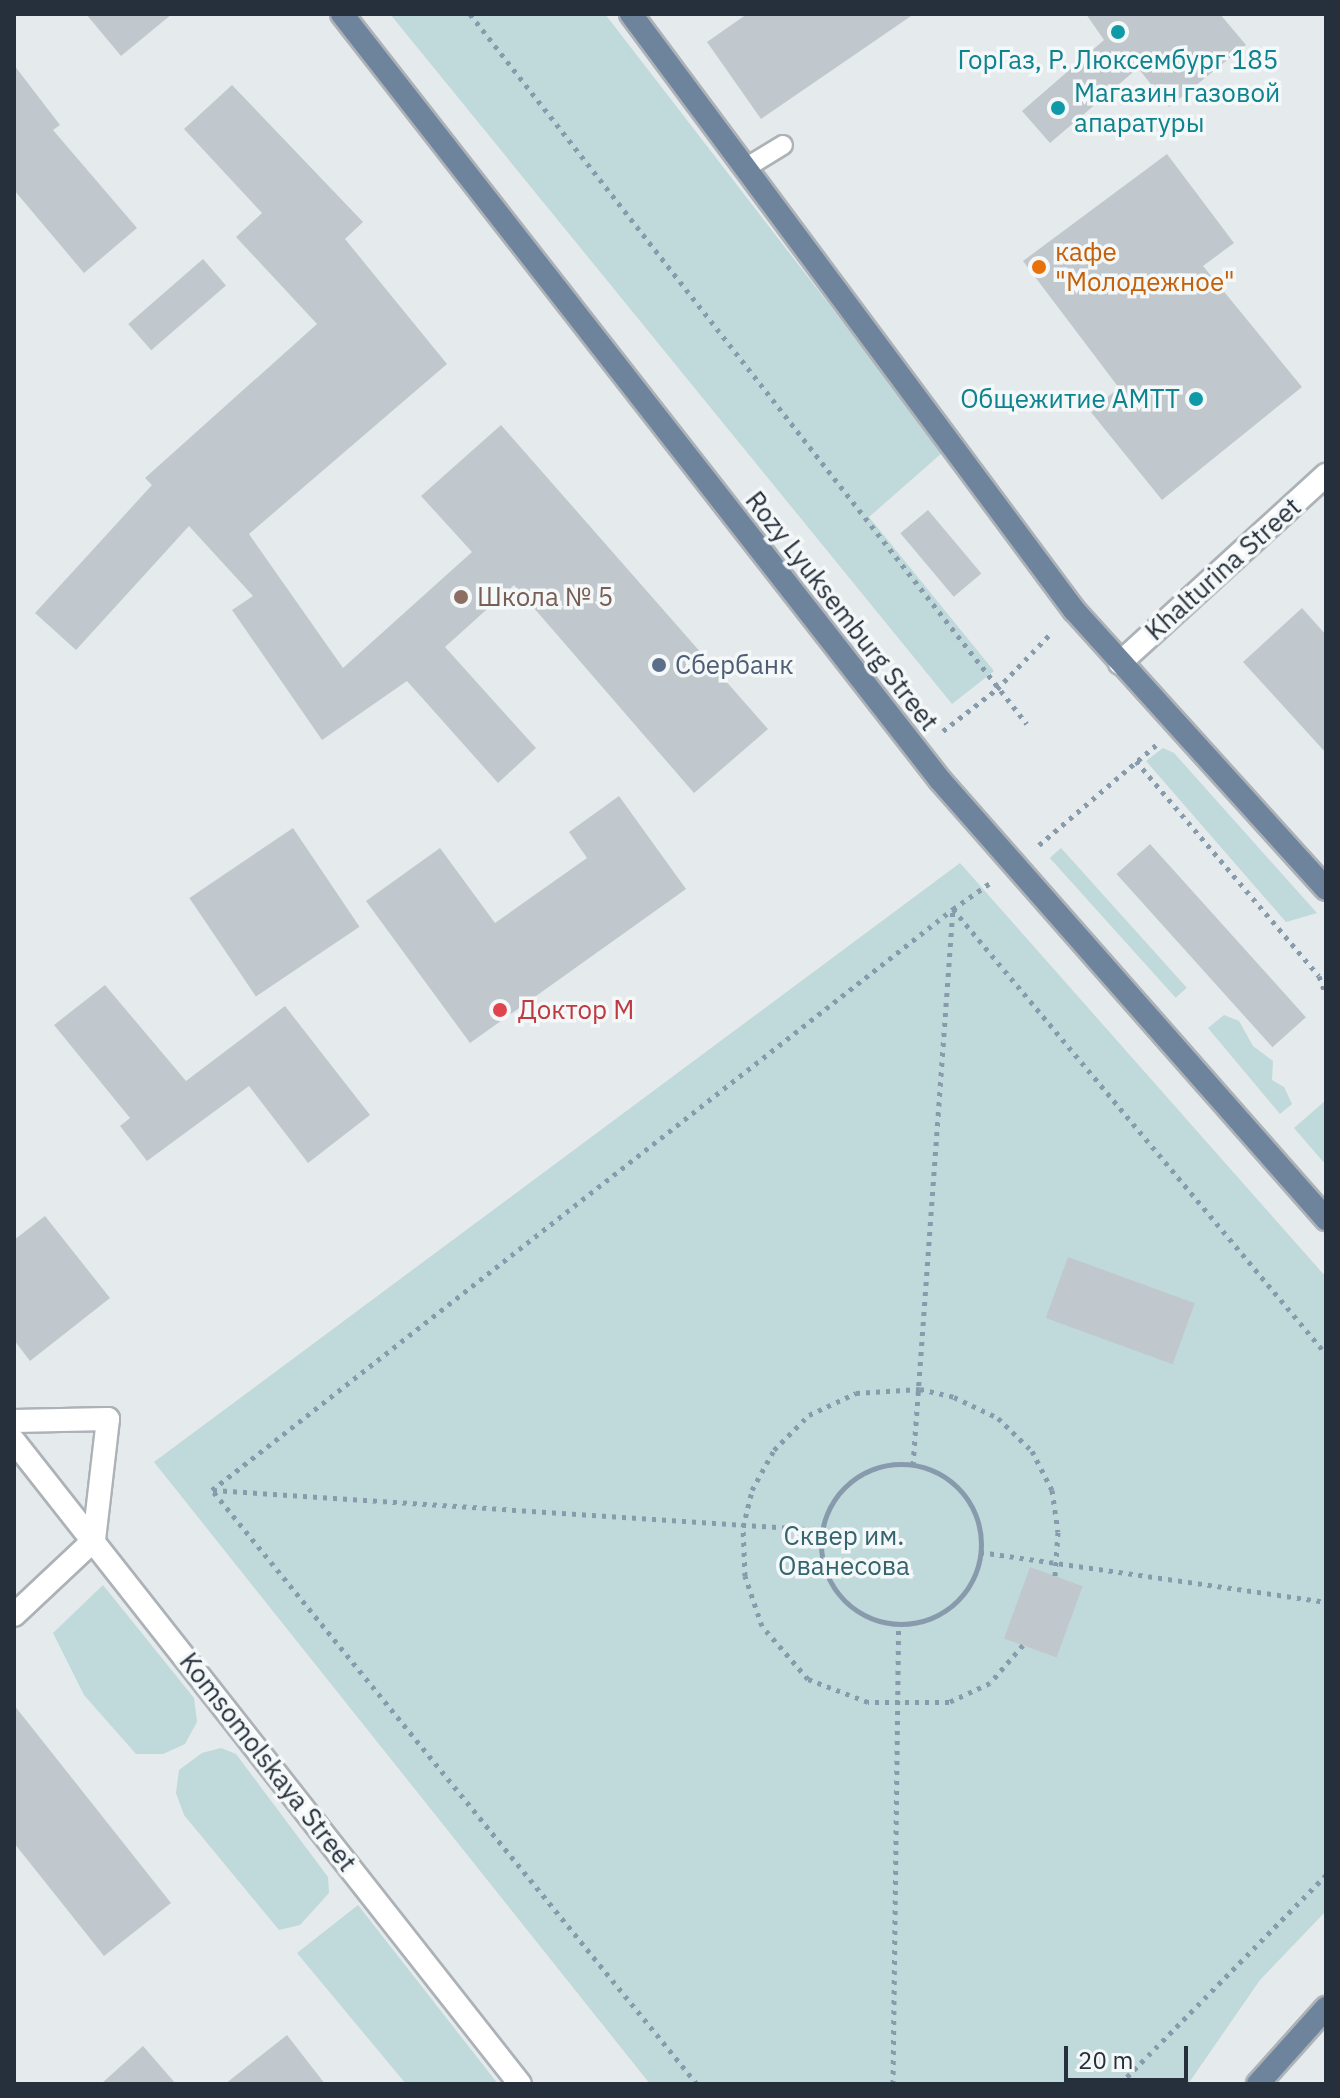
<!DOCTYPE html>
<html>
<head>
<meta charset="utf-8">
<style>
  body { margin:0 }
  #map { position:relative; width:1340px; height:2098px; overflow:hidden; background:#e5eaec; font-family:"IBM Plex Sans",sans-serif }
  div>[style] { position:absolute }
  .green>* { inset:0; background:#c0d9db; transform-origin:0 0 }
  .building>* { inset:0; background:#c1c8cd; transform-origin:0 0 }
  .path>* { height:5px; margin-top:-2.5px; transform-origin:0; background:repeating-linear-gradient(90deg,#889bad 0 4px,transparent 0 10px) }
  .path>.ring { margin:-2.5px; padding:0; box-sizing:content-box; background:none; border:5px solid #889bad; border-radius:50% }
  .roads { filter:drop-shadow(2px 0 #acb2b7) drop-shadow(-2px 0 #acb2b7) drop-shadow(0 2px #acb2b7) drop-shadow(0 -2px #acb2b7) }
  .service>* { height:18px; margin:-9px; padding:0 9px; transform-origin:9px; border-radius:9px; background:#fff }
  .minor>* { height:22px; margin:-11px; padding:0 11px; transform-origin:11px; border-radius:11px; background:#fff }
  .tertiary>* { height:22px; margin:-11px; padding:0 11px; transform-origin:11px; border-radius:11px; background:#fff }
  .secondary>* { height:22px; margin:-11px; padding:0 11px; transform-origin:11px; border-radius:11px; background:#fff }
  .primary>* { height:22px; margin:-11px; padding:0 11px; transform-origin:11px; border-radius:11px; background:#6e849d }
  .dots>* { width:22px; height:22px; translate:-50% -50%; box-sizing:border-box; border:4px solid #f5f8f9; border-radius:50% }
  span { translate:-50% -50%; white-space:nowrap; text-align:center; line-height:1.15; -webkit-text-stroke:7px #f5f8f9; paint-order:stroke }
  .culture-label { font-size:26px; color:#0d838f }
  .left { translate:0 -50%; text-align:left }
  .right { translate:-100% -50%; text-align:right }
  .food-label { font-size:26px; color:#c56008 }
  .street-label { font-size:26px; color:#26303c }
  .education-label { font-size:26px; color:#785e54 }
  .service-label { font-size:26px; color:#4e5e75 }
  .health-label { font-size:26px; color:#be3a42 }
  .park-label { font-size:26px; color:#34656f }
  .frame { position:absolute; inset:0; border:16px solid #26303c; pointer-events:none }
  .scale { position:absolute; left:1064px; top:2046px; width:124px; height:36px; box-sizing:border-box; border:4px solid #26303c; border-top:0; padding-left:10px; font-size:24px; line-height:28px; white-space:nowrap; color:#26303c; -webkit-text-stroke:6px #f5f8f9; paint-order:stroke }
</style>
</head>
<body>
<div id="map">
  <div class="green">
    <i style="clip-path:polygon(390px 14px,605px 14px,943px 452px,869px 517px,994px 671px,952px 704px)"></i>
    <i style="clip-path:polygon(1163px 748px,1174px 753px,1317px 913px,1286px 922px,1146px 761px)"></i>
    <i style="left:1061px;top:848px;width:188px;height:15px;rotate:48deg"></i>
    <i style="clip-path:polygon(960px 863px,1326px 1277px,1326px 1911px,1260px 1980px,1188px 2084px,650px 2084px,154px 1462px)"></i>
    <i style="clip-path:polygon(1224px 1015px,1239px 1021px,1253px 1046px,1273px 1061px,1272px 1080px,1284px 1087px,1292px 1104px,1280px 1114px,1208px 1028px)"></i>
    <i style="clip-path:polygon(1326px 1100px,1326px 1165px,1294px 1128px)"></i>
    <i style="clip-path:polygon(103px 1585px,194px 1698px,197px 1722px,185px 1744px,163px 1754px,136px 1754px,84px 1695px,53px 1633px)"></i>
    <i style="clip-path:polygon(221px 1748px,236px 1754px,328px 1877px,329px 1893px,300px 1925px,279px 1930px,184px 1815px,176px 1793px,179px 1770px,202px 1753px)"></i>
    <i style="clip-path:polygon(358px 1905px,498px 2084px,406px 2084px,297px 1953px)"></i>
  </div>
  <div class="building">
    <i style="clip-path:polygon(86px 14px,172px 14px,121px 56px)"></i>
    <i style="clip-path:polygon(747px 14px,914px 14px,761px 119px,707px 42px)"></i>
    <i style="clip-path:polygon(1086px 14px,1220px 14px,1246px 45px,1169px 107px,1138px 68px,1050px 143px,1022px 111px,1104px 40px)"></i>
    <i style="clip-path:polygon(14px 65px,60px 125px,53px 130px,137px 228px,84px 273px,14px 190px)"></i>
    <i style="clip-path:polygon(232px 85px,363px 222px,345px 239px,447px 364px,249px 534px,343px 668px,472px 552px,421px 496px,501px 425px,768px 729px,694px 793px,514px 585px,445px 647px,536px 748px,498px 783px,407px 681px,322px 740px,232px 610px,253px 596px,189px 526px,76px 650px,35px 613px,152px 485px,145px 478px,317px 324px,236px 237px,262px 213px,184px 129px)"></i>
    <i style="clip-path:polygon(1167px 154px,1234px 243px,1203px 266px,1302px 387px,1162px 500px,1090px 411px,1119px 388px,1023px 261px)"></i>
    <i style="left:203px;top:259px;width:35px;height:99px;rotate:49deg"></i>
    <i style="left:928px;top:510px;width:83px;height:36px;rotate:50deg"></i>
    <i style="clip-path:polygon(1302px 608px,1326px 635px,1326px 753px,1243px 662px)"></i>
    <i style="clip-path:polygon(619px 796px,686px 889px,470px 1043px,366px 901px,440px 848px,495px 923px,587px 858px,569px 832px)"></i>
    <i style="left:293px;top:828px;width:119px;height:125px;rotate:56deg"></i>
    <i style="left:1150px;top:844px;width:233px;height:45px;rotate:48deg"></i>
    <i style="clip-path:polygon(105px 985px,186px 1081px,285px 1006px,370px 1115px,308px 1163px,249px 1086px,147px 1161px,120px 1126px,130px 1118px,54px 1025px)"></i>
    <i style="clip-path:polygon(45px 1216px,110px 1298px,30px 1361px,14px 1340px,14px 1240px)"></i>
    <i style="left:1068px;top:1257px;width:135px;height:65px;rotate:20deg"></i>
    <i style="left:1030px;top:1567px;width:56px;height:76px;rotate:20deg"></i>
    <i style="clip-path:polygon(14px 1705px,171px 1903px,104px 1956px,14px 1843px)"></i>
    <i style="clip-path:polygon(287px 2035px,325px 2084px,225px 2084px)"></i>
    <i style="clip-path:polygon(143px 2046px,176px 2084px,101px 2084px)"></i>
  </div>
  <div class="path">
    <i style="left:470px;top:14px;width:902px;rotate:51.89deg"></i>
    <i style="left:943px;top:731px;width:68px;rotate:-37.9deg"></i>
    <i style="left:997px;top:689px;width:78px;rotate:-46deg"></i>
    <i style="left:1136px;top:761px;width:282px;rotate:49.6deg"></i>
    <i style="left:1319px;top:976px;width:20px;rotate:70deg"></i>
    <i style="left:1039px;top:845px;width:154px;rotate:-40.5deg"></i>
    <i class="ring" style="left:821px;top:1464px;width:155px;height:155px"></i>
    <i style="left:913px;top:1465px;width:557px;rotate:-85.89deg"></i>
    <i style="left:953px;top:909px;width:45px;rotate:-35.1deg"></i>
    <i style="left:213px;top:1490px;width:609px;rotate:3.76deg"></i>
    <i style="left:980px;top:1552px;width:350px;rotate:8.2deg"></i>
    <i style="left:1023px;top:1645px;width:50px;rotate:131deg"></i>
    <i style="left:990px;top:1683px;width:45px;rotate:155.1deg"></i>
    <i style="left:949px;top:1702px;width:81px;rotate:180deg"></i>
    <i style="left:868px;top:1702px;width:64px;rotate:-159deg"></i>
    <i style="left:808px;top:1679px;width:70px;rotate:-131deg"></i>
    <i style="left:762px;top:1626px;width:53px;rotate:-108.8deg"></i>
    <i style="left:745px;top:1576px;width:49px;rotate:-92.3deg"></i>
    <i style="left:743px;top:1527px;width:38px;rotate:-76deg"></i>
    <i style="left:752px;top:1490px;width:46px;rotate:-61.2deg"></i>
    <i style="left:774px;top:1450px;width:49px;rotate:-45deg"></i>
    <i style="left:809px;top:1415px;width:52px;rotate:-25.1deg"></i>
    <i style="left:856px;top:1393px;width:64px;rotate:-3.6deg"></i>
    <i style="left:920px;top:1389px;width:35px;rotate:13deg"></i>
    <i style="left:954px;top:1397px;width:49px;rotate:25.5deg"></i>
    <i style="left:998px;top:1418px;width:47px;rotate:44.1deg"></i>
    <i style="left:1032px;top:1451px;width:44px;rotate:62.9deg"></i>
    <i style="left:1052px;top:1490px;width:42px;rotate:81.9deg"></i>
    <i style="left:1058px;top:1532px;width:44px;rotate:93.9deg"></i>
    <i style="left:697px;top:2084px;width:767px;rotate:-129.23deg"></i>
    <i style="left:212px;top:1490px;width:942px;rotate:-38.1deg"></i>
    <i style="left:953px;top:909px;width:581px;rotate:50.03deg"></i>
    <i style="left:893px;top:2084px;width:459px;rotate:-89.3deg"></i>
    <i style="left:1120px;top:2084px;width:293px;rotate:-45.4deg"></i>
  </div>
  <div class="roads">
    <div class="service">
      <i style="left:747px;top:167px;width:42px;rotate:-31.4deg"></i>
    </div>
    <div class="minor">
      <i style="left:1120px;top:663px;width:279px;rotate:-42.4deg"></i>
    </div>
    <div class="tertiary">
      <i style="left:14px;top:1421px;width:94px;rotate:-1.2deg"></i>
      <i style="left:108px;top:1419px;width:122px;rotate:96.6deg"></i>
      <i style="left:94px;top:1540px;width:110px;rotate:136.8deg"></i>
    </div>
    <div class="secondary">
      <i style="left:14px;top:1441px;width:818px;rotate:51.8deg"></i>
    </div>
    <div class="primary">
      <i style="left:342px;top:14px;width:972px;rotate:52.02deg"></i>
      <i style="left:940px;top:780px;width:585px;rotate:48.68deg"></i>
      <i style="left:631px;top:14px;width:743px;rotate:53.38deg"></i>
      <i style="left:1074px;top:610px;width:376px;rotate:47.9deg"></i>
      <i style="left:1258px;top:2084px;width:102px;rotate:-48.2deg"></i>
    </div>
  </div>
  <div class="dots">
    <i style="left:1118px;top:32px;background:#0f9aa8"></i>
    <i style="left:1058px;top:108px;background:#0f9aa8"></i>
    <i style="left:1039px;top:267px;background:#e8710a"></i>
    <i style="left:1196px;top:399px;background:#0f9aa8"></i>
    <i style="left:461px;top:597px;background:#8d6e63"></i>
    <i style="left:659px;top:665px;background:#5c6f8a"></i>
    <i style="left:500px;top:1010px;background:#e0444e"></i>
  </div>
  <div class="culture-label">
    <span style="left:1118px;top:60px">ГорГаз, Р. Люксембург 185</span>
    <span class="left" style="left:1074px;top:108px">Магазин газовой<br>апаратуры</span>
    <span class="right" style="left:1180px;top:399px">Общежитие АМТТ</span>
  </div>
  <div class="food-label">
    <span class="left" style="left:1055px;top:267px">кафе<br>"Молодежное"</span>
  </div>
  <div class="street-label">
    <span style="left:1223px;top:569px;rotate:-42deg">Khalturina Street</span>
    <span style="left:842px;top:611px;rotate:52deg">Rozy Lyuksemburg Street</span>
    <span style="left:268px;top:1762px;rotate:52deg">Komsomolskaya Street</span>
  </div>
  <div class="education-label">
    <span class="left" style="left:477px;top:597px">Школа № 5</span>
  </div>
  <div class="service-label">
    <span class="left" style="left:675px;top:665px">Сбербанк</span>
  </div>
  <div class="health-label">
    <span class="left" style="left:518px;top:1010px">Доктор М</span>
  </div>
  <div class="park-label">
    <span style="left:844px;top:1551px">Сквер им.<br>Ованесова</span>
  </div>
  <div class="frame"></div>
  <div class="scale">20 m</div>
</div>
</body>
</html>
